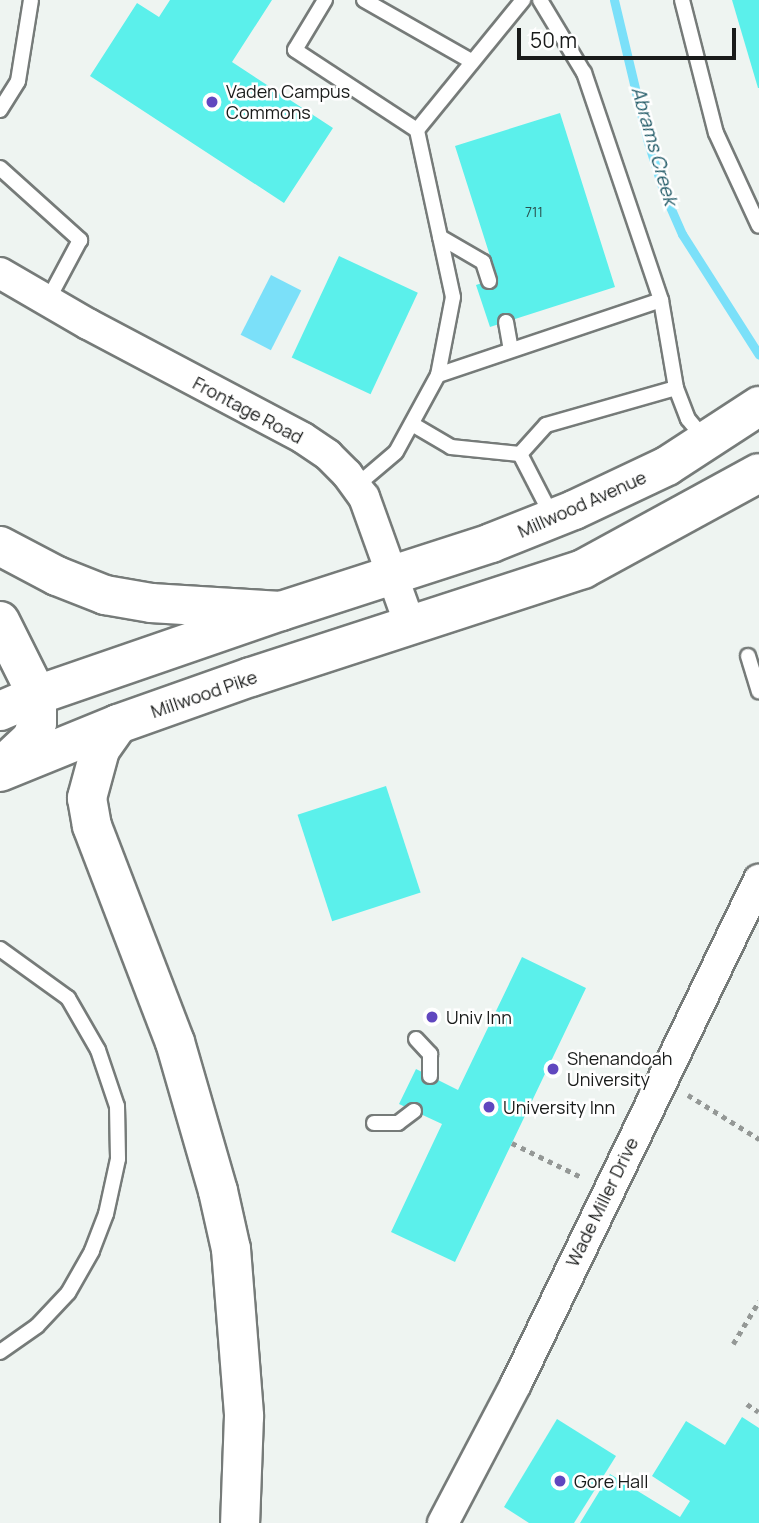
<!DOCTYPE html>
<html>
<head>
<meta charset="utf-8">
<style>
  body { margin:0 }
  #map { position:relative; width:759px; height:1523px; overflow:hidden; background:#eef4f1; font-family:Manrope,sans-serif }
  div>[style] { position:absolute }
  .water>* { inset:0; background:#7be0f9; transform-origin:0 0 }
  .stream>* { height:9px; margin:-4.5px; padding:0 4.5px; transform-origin:4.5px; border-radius:4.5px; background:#7be0f9 }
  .building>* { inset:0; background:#5bf0eb; transform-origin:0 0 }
  .path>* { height:4.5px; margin-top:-2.25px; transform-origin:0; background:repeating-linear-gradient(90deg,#949896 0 5px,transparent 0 10px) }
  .roads { filter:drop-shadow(2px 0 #767b79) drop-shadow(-2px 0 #767b79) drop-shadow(0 2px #767b79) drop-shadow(0 -2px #767b79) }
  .service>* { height:14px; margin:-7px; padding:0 7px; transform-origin:7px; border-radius:7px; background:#fff }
  .minor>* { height:30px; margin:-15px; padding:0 15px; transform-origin:15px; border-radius:15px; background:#fff }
  .primary>* { height:38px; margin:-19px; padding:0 19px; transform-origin:19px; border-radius:19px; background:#fff }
  .trunk>* { height:38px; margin:-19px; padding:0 19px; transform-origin:19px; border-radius:19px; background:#fff }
  .motorway>* { height:38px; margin:-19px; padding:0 19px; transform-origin:19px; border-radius:19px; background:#fff }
  .dots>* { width:19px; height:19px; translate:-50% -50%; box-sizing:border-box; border:4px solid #fff; border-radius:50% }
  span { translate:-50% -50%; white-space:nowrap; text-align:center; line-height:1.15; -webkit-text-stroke:5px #fff; paint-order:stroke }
  .number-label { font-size:14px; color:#2a504e }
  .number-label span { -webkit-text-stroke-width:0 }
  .poi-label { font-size:18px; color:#191b1a }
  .left { translate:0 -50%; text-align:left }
  .street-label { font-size:18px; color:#191b1a }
  .water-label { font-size:19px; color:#205966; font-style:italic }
  .scale { position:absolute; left:517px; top:28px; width:219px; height:32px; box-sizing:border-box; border:4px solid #191b1a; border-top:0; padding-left:9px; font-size:21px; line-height:24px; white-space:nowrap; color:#191b1a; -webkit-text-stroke:5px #fff; paint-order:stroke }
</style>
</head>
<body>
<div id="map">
  <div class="water">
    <i style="left:271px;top:275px;width:34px;height:67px;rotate:27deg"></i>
  </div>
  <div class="stream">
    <i style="left:614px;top:0;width:143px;rotate:76.6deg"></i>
    <i style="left:647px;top:139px;width:57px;rotate:72.5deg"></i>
    <i style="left:664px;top:193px;width:45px;rotate:66.3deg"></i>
    <i style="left:682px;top:234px;width:143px;rotate:57.5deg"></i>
  </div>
  <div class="building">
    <i style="clip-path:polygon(170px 0,272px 0,232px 62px,333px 128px,284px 203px,90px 76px,137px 3px,159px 17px)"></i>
    <i style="clip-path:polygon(732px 0,759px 0,759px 88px,758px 88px)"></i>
    <i style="clip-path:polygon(560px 113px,615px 287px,490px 327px,476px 285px,497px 278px,455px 146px)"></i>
    <i style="left:339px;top:256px;width:87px;height:112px;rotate:25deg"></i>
    <i style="left:386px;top:786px;width:112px;height:93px;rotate:72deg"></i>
    <i style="clip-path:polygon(522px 957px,586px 988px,455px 1262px,391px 1232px,442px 1124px,399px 1104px,416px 1069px,458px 1090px)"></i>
    <i style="clip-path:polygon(742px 1417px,759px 1428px,759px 1523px,580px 1523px,610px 1474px,680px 1517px,690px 1501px,652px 1476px,686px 1421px,725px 1445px)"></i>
    <i style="clip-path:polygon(557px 1419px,616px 1456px,574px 1523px,529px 1523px,504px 1507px)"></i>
  </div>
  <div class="path">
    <i style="left:688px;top:1095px;width:84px;rotate:31.8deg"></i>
    <i style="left:512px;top:1143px;width:79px;rotate:26.2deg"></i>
    <i style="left:733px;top:1344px;width:50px;rotate:-58.8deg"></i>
    <i style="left:747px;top:1404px;width:14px;rotate:34deg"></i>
  </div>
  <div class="roads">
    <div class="service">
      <i style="left:325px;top:0;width:58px;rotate:121deg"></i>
      <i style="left:295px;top:50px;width:146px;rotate:33.3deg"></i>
      <i style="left:364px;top:0;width:123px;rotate:29.7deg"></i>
      <i style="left:682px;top:0;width:137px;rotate:75.7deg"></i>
      <i style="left:716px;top:133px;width:102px;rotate:65.2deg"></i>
      <i style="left:0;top:110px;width:34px;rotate:-58deg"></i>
      <i style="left:18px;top:81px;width:82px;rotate:-80.9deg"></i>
      <i style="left:0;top:168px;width:108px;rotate:42deg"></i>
      <i style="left:80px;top:240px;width:68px;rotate:118.1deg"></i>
      <i style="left:440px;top:237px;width:50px;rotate:30.2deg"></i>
      <i style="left:483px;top:262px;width:20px;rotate:72deg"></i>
      <i style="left:661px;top:300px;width:89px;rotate:80.3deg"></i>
      <i style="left:506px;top:322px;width:28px;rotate:80deg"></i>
      <i style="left:438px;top:375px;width:235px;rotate:-18.6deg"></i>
      <i style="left:661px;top:300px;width:240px;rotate:-108.7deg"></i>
      <i style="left:584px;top:73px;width:85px;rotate:-121.1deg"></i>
      <i style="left:412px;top:424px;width:45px;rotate:30.5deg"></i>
      <i style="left:451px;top:447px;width:69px;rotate:5.8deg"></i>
      <i style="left:520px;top:454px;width:39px;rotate:-48deg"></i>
      <i style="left:546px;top:425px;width:135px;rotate:-15.9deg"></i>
      <i style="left:676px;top:388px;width:33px;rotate:69deg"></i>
      <i style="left:688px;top:419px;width:26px;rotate:50deg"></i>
      <i style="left:520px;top:454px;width:72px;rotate:62.7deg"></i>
      <i style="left:356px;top:486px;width:52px;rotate:-40.4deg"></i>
      <i style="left:396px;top:452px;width:88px;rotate:-61.4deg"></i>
      <i style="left:438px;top:375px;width:79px;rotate:-79.1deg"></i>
      <i style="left:453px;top:297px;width:171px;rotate:-102.2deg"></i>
      <i style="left:417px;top:130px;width:168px;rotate:-50.8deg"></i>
      <i style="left:748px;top:656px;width:37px;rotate:73deg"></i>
      <i style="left:0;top:949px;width:84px;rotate:35.8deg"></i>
      <i style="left:68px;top:998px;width:60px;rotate:60deg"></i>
      <i style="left:98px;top:1050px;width:59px;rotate:71.3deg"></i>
      <i style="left:117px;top:1106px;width:53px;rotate:88.9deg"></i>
      <i style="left:118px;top:1159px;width:56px;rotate:102.3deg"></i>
      <i style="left:106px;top:1214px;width:40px;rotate:111deg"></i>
      <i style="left:92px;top:1251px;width:48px;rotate:119.7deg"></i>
      <i style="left:68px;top:1293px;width:45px;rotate:133.2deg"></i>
      <i style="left:37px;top:1326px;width:45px;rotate:144.9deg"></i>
      <i style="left:416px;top:1039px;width:21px;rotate:47deg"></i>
      <i style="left:430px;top:1054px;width:22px;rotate:90deg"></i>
      <i style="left:374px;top:1123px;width:24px"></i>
      <i style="left:398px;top:1123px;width:20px;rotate:-37deg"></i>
    </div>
    <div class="minor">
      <i style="left:0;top:273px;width:102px;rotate:30.1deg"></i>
      <i style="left:88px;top:324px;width:243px;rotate:27.9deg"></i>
      <i style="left:303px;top:438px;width:30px;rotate:34deg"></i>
      <i style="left:328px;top:455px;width:27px;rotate:45deg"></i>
      <i style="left:347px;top:474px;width:29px;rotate:54deg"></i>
      <i style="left:364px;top:497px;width:136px;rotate:70.2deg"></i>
      <i style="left:443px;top:1523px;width:157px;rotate:-62.3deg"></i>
      <i style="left:516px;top:1384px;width:560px;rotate:-64.26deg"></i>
    </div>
    <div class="primary">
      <i style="left:37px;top:695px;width:258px;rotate:-19deg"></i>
      <i style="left:281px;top:611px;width:221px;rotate:-17.9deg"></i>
      <i style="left:491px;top:543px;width:89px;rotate:-21.7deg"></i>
      <i style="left:574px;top:510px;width:103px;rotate:-25.3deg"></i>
      <i style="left:667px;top:466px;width:110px;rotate:-33.1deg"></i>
      <i style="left:0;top:772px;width:127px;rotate:-22.1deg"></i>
      <i style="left:118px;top:724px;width:141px;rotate:-19.5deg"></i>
      <i style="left:251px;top:677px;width:349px;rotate:-18deg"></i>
      <i style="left:583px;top:569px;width:200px;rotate:-28.6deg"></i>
    </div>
    <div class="trunk">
      <i style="left:0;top:711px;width:40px;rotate:-23.4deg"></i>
    </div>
    <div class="motorway">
      <i style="left:0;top:546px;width:64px;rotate:27.8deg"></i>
      <i style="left:57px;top:576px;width:52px;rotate:21.6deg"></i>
      <i style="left:105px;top:595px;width:47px;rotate:9.9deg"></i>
      <i style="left:151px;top:603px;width:130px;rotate:3.5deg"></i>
      <i style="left:0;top:621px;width:83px;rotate:63.4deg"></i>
      <i style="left:37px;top:695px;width:28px;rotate:90deg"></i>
      <i style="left:37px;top:723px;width:16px;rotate:108deg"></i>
      <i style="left:32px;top:738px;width:44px;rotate:136.8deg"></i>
      <i style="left:118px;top:724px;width:32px;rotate:125deg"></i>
      <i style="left:100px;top:750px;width:50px;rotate:105.2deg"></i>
      <i style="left:87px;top:798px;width:28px;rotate:80deg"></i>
      <i style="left:92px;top:826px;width:231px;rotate:69deg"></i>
      <i style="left:175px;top:1042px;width:155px;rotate:73.9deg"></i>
      <i style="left:218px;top:1191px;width:59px;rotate:77.4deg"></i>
      <i style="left:231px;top:1249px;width:168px;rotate:85.5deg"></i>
      <i style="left:244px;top:1416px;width:107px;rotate:92.1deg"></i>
    </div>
  </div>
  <div class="dots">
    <i style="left:212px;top:102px;background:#6047bf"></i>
    <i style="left:432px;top:1017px;background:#6047bf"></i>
    <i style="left:553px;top:1069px;background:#6047bf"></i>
    <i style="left:489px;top:1107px;background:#6047bf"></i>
    <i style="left:560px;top:1481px;background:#6047bf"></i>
  </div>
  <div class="number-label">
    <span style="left:534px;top:212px">711</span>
  </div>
  <div class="poi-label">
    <span class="left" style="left:226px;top:102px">Vaden Campus<br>Commons</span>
    <span class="left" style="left:446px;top:1017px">Univ Inn</span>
    <span class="left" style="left:567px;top:1069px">Shenandoah<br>University</span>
    <span class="left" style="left:503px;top:1107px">University Inn</span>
    <span class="left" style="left:574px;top:1481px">Gore Hall</span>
  </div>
  <div class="street-label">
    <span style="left:248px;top:410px;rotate:28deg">Frontage Road</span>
    <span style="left:582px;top:504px;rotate:-24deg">Millwood Avenue</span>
    <span style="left:204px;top:694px;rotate:-19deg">Millwood Pike</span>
    <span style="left:602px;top:1202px;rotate:-64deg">Wade Miller Drive</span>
  </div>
  <div class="water-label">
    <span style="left:654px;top:146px;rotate:74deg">Abrams Creek</span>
  </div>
  <div class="scale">50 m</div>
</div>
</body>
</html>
